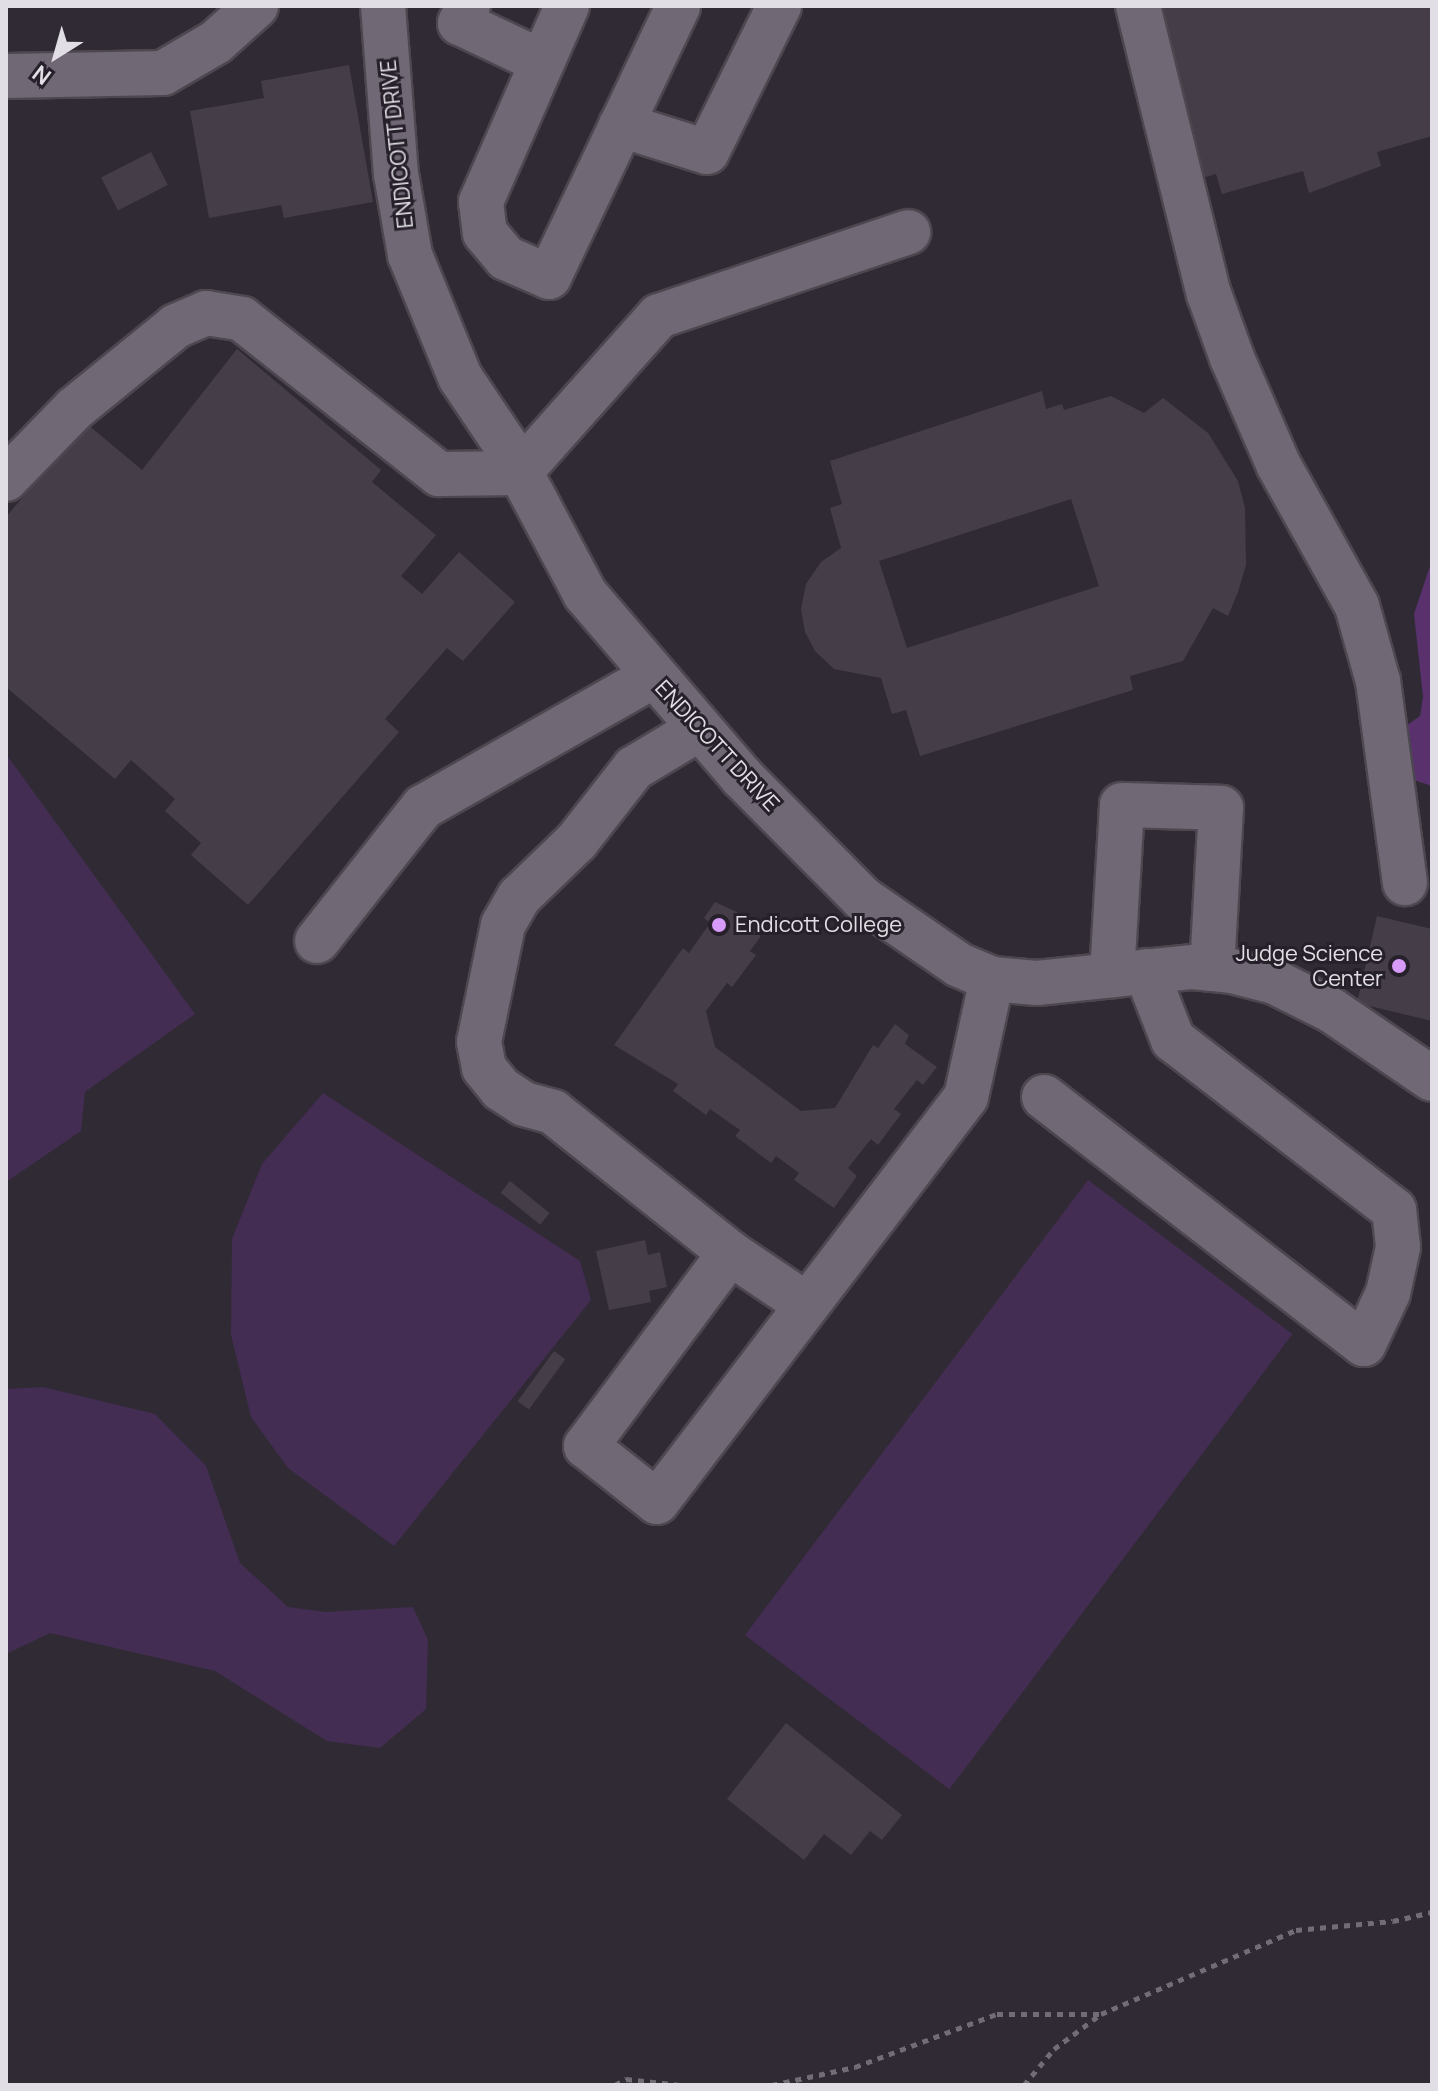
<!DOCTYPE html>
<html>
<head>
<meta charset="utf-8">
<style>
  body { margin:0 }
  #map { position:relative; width:1438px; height:2091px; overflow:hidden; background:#302a35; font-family:Manrope,sans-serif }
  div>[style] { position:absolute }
  .green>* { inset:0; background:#442d52; transform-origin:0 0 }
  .water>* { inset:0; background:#58316d }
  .building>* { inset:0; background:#453e49; transform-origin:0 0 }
  .path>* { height:5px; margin-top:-2.5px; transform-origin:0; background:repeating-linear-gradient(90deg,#716c75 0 6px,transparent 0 12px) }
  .roads { filter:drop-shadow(2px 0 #4d4750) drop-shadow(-2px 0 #4d4750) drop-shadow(0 2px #4d4750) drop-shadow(0 -2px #4d4750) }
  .minor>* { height:44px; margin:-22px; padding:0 22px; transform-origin:22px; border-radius:22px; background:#706875 }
  .dots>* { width:22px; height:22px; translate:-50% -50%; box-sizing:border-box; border:4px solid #26202a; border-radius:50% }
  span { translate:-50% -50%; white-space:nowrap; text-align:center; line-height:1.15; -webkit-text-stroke:6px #26202a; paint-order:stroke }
  .street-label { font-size:22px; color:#e2dee5 }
  .poi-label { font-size:22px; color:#e2dee5 }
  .left { translate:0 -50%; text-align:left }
  .right { translate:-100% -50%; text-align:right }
  .frame { position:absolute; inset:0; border:8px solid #e2dee5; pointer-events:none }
  .north { position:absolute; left:16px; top:16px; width:80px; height:80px; -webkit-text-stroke:6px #26202a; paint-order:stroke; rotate:217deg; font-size:22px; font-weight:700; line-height:32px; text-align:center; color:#e2dee5 }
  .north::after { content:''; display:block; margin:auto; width:28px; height:36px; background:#e2dee5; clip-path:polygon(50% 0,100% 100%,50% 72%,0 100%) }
</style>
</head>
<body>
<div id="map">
  <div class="green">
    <i style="clip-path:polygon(6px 754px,195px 1014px,85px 1092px,81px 1131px,6px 1182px)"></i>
    <i style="clip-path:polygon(323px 1093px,580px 1261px,591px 1300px,394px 1546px,288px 1468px,251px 1417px,231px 1335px,232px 1239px,262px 1164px)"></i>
    <i style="left:1088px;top:1180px;width:256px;height:570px;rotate:37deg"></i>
    <i style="clip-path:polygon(43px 1387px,155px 1414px,206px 1466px,240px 1563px,288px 1607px,326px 1612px,413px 1607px,428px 1640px,426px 1709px,380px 1748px,327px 1741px,215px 1671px,50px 1633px,6px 1654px,6px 1389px)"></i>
  </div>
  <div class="water">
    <i style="clip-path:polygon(1432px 560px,1432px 786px,1402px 776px,1403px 728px,1420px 716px,1423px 697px,1414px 614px)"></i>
  </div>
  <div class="building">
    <i style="clip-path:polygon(1150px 6px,1432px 6px,1432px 136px,1377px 152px,1381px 166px,1309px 193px,1303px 171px,1222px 194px,1216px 174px,1202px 178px)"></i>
    <i style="clip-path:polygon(349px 65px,373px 202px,284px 218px,281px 205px,209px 218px,190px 111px,264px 98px,261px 81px)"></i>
    <i style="left:151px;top:152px;width:37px;height:56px;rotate:63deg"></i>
    <i style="clip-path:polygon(237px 349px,381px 470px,372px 482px,436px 535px,401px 576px,422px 594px,459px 552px,515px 602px,463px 661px,447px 648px,385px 719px,399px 732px,248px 905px,191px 855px,201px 843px,165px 811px,175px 799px,131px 760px,115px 779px,6px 687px,6px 517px,86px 423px,142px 470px)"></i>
    <i style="clip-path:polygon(evenodd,1042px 391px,1046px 409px,1062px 404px,1064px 410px,1111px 396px,1144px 413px,1163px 398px,1208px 433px,1238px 481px,1245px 508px,1246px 565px,1238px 592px,1228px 616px,1213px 608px,1183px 661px,1130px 676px,1133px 690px,920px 756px,906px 710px,892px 714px,881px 678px,834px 669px,815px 651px,805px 632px,801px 609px,806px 584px,821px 562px,841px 548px,830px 508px,842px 504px,830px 461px,1042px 391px,1071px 499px,1099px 586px,907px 648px,879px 561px,1071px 499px)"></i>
    <i style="clip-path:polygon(715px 902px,743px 915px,739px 920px,761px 936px,750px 951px,756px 955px,732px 987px,727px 983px,706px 1011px,715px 1047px,801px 1111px,835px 1108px,873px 1045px,878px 1048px,895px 1024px,909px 1035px,905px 1044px,937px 1067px,923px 1085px,917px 1080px,894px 1109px,901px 1114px,878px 1145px,871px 1139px,848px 1168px,857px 1176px,834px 1208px,794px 1180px,799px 1173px,776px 1156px,771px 1163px,735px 1136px,740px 1130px,710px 1109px,706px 1115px,673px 1091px,678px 1084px,614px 1045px,683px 948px,689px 953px,710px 923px,704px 918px)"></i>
    <i style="clip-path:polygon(1377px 916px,1432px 929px,1432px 1021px,1357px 1003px)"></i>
    <i style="left:510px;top:1181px;width:51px;height:15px;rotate:39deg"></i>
    <i style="clip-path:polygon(645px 1240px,648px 1255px,660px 1252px,667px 1287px,649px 1291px,651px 1302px,609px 1310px,596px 1251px)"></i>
    <i style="left:554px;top:1351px;width:14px;height:62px;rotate:36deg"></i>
    <i style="clip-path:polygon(786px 1723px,902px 1815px,882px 1840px,870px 1831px,851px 1855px,824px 1834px,804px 1860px,727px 1799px)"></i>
  </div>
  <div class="path">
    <i style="left:615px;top:2085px;width:13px;rotate:-29deg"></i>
    <i style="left:626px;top:2079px;width:55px;rotate:6.2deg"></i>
    <i style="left:772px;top:2085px;width:85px;rotate:-12.2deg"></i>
    <i style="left:855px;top:2067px;width:152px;rotate:-20.5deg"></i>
    <i style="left:997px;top:2014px;width:102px"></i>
    <i style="left:1024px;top:2085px;width:47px;rotate:-50.2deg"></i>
    <i style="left:1054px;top:2049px;width:59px;rotate:-36.7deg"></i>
    <i style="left:1101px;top:2014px;width:212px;rotate:-23.3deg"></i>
    <i style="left:1296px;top:1930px;width:97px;rotate:-5.3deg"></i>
    <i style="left:1393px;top:1921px;width:40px;rotate:-13deg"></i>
  </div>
  <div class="roads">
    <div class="minor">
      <i style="left:383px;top:6px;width:169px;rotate:85.6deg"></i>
      <i style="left:396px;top:174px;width:82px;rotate:80.2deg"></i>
      <i style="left:410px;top:255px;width:132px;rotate:67.7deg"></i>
      <i style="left:460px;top:377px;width:84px;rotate:56.1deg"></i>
      <i style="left:507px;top:447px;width:166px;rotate:62deg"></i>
      <i style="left:585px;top:594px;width:241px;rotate:49.4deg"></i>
      <i style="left:742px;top:777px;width:172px;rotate:45.2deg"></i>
      <i style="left:863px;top:899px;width:116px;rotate:34.5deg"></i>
      <i style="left:959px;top:965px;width:36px;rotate:23deg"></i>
      <i style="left:992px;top:979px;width:45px;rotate:5.1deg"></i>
      <i style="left:1037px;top:983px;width:157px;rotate:-5.9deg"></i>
      <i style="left:1193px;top:967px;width:38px;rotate:6deg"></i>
      <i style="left:1231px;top:971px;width:45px;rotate:14deg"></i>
      <i style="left:1275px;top:982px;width:63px;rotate:26.6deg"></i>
      <i style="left:1331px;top:1010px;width:122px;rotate:34.3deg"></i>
      <i style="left:468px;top:6px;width:19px;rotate:115deg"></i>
      <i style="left:460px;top:23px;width:89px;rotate:25.4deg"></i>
      <i style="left:567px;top:6px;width:214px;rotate:113.7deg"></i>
      <i style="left:481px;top:202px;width:31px;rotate:83deg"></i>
      <i style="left:485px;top:233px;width:33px;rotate:50deg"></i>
      <i style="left:506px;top:258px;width:47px;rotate:23.8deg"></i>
      <i style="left:549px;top:277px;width:300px;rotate:-64.5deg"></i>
      <i style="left:1138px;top:6px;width:297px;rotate:76.2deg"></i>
      <i style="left:1209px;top:294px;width:68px;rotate:70.2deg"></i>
      <i style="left:1232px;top:358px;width:116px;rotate:66.5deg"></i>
      <i style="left:1278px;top:464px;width:162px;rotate:60.9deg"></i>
      <i style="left:1357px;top:606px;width:78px;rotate:74.4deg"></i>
      <i style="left:1378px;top:681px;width:204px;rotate:82.4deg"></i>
      <i style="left:6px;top:76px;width:157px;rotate:-1.1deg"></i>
      <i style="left:163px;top:73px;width:61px;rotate:-30.3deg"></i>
      <i style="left:216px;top:42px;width:54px;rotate:-42deg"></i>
      <i style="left:621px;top:125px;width:90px;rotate:17.4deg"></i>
      <i style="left:707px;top:152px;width:163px;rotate:-63.7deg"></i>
      <i style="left:6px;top:479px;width:98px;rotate:-45.8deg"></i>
      <i style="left:74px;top:409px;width:132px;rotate:-39.1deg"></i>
      <i style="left:176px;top:326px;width:33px;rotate:-23deg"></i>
      <i style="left:206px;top:313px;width:36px;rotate:9deg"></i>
      <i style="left:242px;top:319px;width:251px;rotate:38.2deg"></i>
      <i style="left:439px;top:474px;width:80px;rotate:-0.7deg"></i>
      <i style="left:519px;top:473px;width:210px;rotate:-48.3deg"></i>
      <i style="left:659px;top:316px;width:263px;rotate:-18.6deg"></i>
      <i style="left:699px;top:729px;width:76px;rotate:149deg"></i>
      <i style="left:634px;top:768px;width:93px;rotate:128deg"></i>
      <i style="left:577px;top:841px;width:81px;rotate:136deg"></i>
      <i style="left:519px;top:897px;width:32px;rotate:120deg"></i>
      <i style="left:503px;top:925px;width:119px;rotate:101.6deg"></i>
      <i style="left:479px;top:1042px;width:26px;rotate:79deg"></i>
      <i style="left:484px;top:1068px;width:27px;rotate:51deg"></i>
      <i style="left:501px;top:1089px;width:27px;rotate:33deg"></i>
      <i style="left:524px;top:1104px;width:30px;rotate:15deg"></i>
      <i style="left:553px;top:1112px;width:226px;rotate:38.5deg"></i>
      <i style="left:730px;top:1253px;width:93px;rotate:34deg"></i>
      <i style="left:317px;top:941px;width:171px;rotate:-51.7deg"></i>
      <i style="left:423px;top:807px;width:263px;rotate:-29.6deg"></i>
      <i style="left:1112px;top:975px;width:170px;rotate:-86.6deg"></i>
      <i style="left:1122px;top:805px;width:99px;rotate:1.7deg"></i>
      <i style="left:1221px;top:808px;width:161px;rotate:93.2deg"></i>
      <i style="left:1044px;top:1097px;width:404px;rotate:37.7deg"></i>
      <i style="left:1364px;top:1344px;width:56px;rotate:-64.8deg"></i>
      <i style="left:1388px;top:1293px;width:47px;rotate:-77.7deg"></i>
      <i style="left:1398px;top:1247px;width:37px;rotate:-96deg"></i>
      <i style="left:1394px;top:1210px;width:279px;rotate:-142.4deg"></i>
      <i style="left:1173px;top:1040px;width:74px;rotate:-111.4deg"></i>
      <i style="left:730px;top:1253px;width:241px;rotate:126.7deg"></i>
      <i style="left:586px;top:1446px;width:90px;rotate:38.3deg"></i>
      <i style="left:657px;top:1502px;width:509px;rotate:-52.66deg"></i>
      <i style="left:966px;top:1097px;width:121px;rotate:-77.6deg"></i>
    </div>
  </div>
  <div class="dots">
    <i style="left:719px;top:925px;background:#d69bf9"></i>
    <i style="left:1399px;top:966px;background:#d69bf9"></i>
  </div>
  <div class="street-label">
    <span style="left:397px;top:144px;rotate:-96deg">ENDICOTT DRIVE</span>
    <span style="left:717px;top:746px;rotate:47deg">ENDICOTT DRIVE</span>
  </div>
  <div class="poi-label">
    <span class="left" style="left:735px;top:925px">Endicott College</span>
    <span class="right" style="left:1383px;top:966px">Judge Science<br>Center</span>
  </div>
  <div class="frame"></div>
  <div class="north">N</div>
</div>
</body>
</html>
